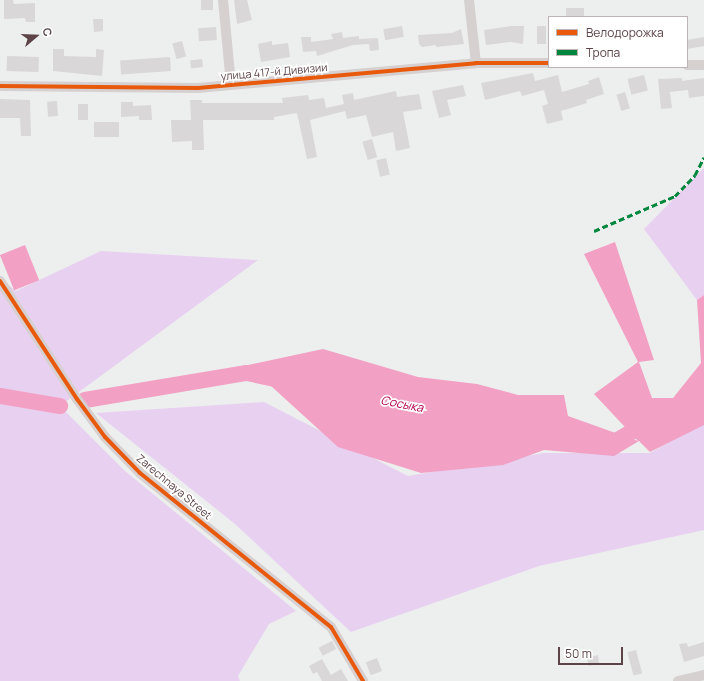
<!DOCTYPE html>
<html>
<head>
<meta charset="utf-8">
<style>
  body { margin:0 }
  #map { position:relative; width:704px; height:681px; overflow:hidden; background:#edefee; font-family:Manrope,sans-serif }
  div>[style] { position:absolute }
  .green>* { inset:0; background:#e8d0f1 }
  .water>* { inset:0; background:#f2a0c4; transform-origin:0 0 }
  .river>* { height:16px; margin:-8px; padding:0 8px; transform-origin:8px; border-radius:8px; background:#f2a0c4 }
  .building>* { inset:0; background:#d9d7d7; transform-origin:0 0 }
  .minor>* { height:10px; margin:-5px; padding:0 5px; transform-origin:5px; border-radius:5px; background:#d6d0d1 }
  .quiet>* { height:3px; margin-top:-1.5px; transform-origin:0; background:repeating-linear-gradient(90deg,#00873e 0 6px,transparent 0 9px) }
  .cycleway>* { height:4px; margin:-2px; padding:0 2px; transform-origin:2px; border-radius:2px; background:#e8590c }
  span { translate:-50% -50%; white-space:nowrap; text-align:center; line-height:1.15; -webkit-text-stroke:3.5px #fff; paint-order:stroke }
  .street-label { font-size:11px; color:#5c4348 }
  .water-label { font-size:12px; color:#b2004f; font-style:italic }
  .legend { position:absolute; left:548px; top:16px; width:140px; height:52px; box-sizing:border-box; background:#fff; border:1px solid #beb4b6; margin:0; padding:5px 7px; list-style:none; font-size:12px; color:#5c4348 }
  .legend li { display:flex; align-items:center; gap:8px; height:20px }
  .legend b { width:20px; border:1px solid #beb4b6 }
  .north { position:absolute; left:16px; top:16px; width:40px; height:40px; -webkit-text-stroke:3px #fff; paint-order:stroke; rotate:71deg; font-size:11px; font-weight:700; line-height:16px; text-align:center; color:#5c4348 }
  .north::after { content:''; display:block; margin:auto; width:14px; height:18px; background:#5c4348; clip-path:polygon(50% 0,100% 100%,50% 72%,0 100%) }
  .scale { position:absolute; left:558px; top:647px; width:65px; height:18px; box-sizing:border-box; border:2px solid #5c4348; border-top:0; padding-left:5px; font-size:12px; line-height:14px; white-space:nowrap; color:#5c4348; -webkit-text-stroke:3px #fff; paint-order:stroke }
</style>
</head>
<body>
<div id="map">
  <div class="green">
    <i style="clip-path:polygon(704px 168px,704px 295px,697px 300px,644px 229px)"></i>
    <i style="clip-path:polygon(101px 251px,258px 260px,60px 406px,125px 471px,296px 611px,269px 624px,238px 676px,240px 681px,0 681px,0 278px,16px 291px)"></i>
    <i style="clip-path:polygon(264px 402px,408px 476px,544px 453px,650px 453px,704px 423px,704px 530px,539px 566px,351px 632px,235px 524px,96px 413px)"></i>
  </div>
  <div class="water">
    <i style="clip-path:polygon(615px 242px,654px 360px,639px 362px,652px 398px,673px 398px,701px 363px,697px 300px,704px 295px,704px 425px,650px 452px,639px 441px,614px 456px,544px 450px,503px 465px,421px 473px,338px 447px,248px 365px,323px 349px,418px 377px,477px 384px,518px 395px,564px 395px,568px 416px,638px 441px,594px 394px,638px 362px,584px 254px)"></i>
    <i style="left:25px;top:245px;width:38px;height:27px;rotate:68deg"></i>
  </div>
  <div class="river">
    <i style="left:0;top:396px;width:61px;rotate:9.5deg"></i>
    <i style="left:85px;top:400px;width:164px;rotate:-9.5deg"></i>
    <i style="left:247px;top:373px;width:34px;rotate:12deg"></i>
    <i style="left:607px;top:446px;width:48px;rotate:-29.7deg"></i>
  </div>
  <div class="building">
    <i style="clip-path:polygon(4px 0,13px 0,14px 4px,35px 3px,35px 22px,26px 22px,25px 18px,4px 19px)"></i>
    <i style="left:201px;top:0;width:12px;height:10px"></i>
    <i style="clip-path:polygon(234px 0,247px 0,252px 20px,237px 24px)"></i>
    <i style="left:566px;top:8px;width:18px;height:9px"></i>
    <i style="clip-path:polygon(93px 19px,103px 19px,103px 31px,94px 32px)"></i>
    <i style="left:402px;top:26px;width:11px;height:19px;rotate:80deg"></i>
    <i style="clip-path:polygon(511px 26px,524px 26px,523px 44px,511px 42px,486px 45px,484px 30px)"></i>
    <i style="left:537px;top:26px;width:9px;height:18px"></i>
    <i style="left:216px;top:27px;width:13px;height:18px;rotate:86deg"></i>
    <i style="clip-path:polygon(461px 29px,464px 44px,436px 47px,436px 45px,422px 47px,419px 44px,418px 35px,452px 33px)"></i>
    <i style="clip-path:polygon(342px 32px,343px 38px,359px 36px,359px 39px,378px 38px,379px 50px,370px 51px,369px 44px,353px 45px,317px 56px,316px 51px,303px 52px,301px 37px,311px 37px,311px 42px,333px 39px,331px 34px)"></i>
    <i style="clip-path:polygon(704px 37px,704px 46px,687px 49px,687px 40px)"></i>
    <i style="left:182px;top:41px;width:16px;height:10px;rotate:75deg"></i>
    <i style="clip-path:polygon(272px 41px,272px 45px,288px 43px,290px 57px,261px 62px,258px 44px)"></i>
    <i style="clip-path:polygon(53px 49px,64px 49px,64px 56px,96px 57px,96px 49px,104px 50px,102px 76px,53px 71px)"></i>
    <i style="left:7px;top:56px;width:32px;height:15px;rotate:2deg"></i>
    <i style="left:170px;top:57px;width:14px;height:50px;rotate:86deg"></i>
    <i style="left:202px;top:59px;width:8px;height:12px;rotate:83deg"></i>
    <i style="clip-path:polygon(533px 73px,535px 81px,558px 75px,562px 92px,589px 84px,588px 81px,599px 77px,604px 94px,586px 100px,587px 103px,561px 111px,563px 120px,547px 124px,542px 106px,548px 104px,544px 90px,522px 96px,520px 91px,485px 100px,481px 83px)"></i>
    <i style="left:644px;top:75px;width:16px;height:17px;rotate:76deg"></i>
    <i style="clip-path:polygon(682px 78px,682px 81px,704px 78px,704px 96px,689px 98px,688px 90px,670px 92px,672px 108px,661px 109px,658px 79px)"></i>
    <i style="clip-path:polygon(463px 85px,466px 96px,447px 100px,451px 115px,439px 118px,432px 91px)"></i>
    <i style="clip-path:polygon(396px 91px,397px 97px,419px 94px,422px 109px,403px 112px,410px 148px,396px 151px,393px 132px,372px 137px,366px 115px,347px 119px,345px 111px,310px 120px,317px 157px,307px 159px,297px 113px,274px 117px,274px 120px,203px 120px,204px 150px,192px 150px,192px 141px,172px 142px,171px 120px,191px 120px,190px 100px,202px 100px,202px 103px,283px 103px,282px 98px,308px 95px,309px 100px,324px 98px,326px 108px,344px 104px,342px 95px,353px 93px,354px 100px)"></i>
    <i style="left:625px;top:92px;width:17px;height:9px;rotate:73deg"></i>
    <i style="clip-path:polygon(0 99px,30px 100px,31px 136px,21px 136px,20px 118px,0 118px)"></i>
    <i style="left:57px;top:101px;width:15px;height:10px;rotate:86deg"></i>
    <i style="clip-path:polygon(121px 102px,133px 102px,133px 106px,151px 105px,152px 120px,139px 120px,139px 116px,121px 117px)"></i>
    <i style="left:78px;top:104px;width:10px;height:16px"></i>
    <i style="left:94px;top:122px;width:25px;height:15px"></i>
    <i style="left:372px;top:139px;width:19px;height:10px;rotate:74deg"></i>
    <i style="left:386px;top:158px;width:17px;height:10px;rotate:77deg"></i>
    <i style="left:332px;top:641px;width:9px;height:15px;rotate:63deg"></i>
    <i style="clip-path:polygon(704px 642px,704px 656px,684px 662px,679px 644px,687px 643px,688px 647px)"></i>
    <i style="left:636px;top:650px;width:24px;height:9px;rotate:75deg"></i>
    <i style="clip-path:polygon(598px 655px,599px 664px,589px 666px,587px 658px)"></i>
    <i style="left:377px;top:658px;width:14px;height:12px;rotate:69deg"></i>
    <i style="clip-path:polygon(322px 659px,331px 675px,341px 669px,348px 681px,322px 681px,317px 672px,313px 674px,309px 666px)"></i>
  </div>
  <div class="minor">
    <i style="left:223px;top:0;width:85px;rotate:84.6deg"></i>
    <i style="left:469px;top:0;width:63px;rotate:83.7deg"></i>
    <i style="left:687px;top:65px;width:17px"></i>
    <i style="left:0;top:86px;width:198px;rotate:0.6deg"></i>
    <i style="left:198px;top:88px;width:279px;rotate:-5.1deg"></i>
    <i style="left:476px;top:63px;width:73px"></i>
    <i style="left:0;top:281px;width:141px;rotate:56.9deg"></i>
    <i style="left:77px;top:399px;width:47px;rotate:53.6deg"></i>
    <i style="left:105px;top:437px;width:50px;rotate:45.8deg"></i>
    <i style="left:140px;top:473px;width:245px;rotate:38.9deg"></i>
    <i style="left:331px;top:627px;width:63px;rotate:59.3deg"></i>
    <i style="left:678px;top:681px;width:27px;rotate:-13deg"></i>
  </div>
  <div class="quiet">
    <i style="left:594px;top:231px;width:88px;rotate:-23.4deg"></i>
    <i style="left:675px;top:196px;width:29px;rotate:-46deg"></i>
    <i style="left:695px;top:175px;width:20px;rotate:-63deg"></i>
  </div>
  <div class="cycleway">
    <i style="left:0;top:86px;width:198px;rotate:0.6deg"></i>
    <i style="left:198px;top:88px;width:279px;rotate:-5.1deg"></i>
    <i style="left:476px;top:63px;width:73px"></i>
    <i style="left:0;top:281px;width:141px;rotate:56.9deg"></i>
    <i style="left:77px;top:399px;width:47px;rotate:53.6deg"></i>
    <i style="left:105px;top:437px;width:50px;rotate:45.8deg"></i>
    <i style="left:140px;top:473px;width:245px;rotate:38.9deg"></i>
    <i style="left:331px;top:627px;width:63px;rotate:59.3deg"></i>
  </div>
  <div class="street-label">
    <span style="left:274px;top:72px;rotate:-5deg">улица 417-й Дивизии</span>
    <span style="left:174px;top:487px;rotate:40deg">Zarechnaya Street</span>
  </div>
  <div class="water-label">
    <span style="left:402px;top:404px;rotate:11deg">Сосыка</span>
  </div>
  <ul class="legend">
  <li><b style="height:5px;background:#e8590c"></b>Велодорожка</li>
  <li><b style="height:5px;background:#00873e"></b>Тропа</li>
  </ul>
  <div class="north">С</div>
  <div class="scale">50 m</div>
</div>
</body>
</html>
